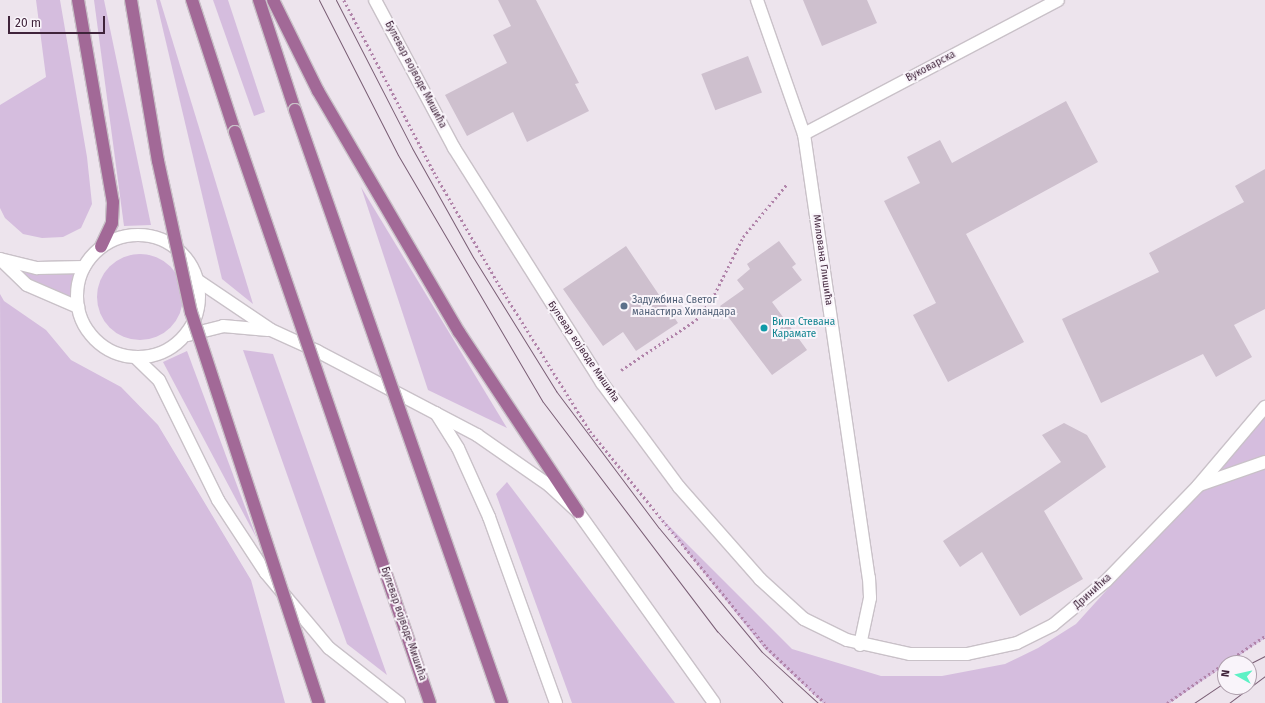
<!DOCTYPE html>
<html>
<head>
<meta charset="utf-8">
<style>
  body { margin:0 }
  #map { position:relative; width:1265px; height:703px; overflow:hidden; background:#ede4ed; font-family:"Fira Sans",sans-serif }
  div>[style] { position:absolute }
  .green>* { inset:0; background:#d5bdde }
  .round { border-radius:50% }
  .building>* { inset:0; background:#cec0ce; transform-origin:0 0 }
  .path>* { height:2.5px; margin-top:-1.25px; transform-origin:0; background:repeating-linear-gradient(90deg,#b184aa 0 2px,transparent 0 5px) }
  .roads { filter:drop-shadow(1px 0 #c9c1c8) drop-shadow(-1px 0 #c9c1c8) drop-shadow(0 1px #c9c1c8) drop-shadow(0 -1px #c9c1c8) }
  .minor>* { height:12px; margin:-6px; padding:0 6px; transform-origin:6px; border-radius:6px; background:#fff }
  .minor>.ring { margin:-6px; padding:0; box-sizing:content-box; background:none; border:12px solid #fff; border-radius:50% }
  .major>* { height:12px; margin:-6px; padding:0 6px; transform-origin:6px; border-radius:6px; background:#a26997 }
  .tram>* { height:1px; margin:-0.5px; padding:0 0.5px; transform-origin:0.5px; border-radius:0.5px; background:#7a5e75 }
  .bridges { filter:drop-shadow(1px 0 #c9c1c8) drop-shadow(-1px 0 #c9c1c8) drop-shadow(0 1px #c9c1c8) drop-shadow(0 -1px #c9c1c8) }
  .major-bridge>* { height:12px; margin:-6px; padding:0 6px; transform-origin:6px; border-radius:6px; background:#a26997 }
  .dots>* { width:11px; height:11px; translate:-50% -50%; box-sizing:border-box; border:2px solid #f9f4fa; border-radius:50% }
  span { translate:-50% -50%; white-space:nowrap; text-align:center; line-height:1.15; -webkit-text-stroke:4px #f9f4fa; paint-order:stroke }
  .street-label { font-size:10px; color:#3f233a }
  .service-label { font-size:10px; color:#4e5e75 }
  .left { translate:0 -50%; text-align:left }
  .culture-label { font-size:10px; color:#0d838f }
  .north { position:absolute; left:1217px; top:655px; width:40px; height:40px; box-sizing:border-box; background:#f9f4fa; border:1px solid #afa0ad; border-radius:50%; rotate:278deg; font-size:11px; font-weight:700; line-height:16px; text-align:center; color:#3f233a }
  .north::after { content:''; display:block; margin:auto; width:14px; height:18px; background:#5ef1c5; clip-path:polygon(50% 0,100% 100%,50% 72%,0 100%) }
  .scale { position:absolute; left:8px; top:16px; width:97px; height:18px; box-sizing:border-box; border:2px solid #3f233a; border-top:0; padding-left:5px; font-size:12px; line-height:14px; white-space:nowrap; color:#3f233a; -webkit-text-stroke:3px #f9f4fa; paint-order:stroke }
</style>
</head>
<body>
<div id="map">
  <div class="green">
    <i style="clip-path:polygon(36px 0,60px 0,87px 157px,92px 204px,81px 228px,63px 237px,42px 238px,23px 234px,5px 218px,0 208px,0 105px,46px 77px)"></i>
    <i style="clip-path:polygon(94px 0,104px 0,151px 225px,124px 226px)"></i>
    <i style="clip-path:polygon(156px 0,160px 0,253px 304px,222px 279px)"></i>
    <i style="clip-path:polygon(213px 0,228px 0,265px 112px,254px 116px)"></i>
    <i style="clip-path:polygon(361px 187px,507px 428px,428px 390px)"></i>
    <i class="round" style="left:97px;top:254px;width:86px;height:86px"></i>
    <i style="clip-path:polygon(16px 269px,77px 272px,72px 300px,40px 287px)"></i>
    <i style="clip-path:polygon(0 294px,4px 301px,46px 330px,71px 360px,121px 387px,158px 425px,251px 580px,285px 703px,2px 703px)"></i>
    <i style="clip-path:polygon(243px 350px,273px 354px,387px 675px,347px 644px)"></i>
    <i style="clip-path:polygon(187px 351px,257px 539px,163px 362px)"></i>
    <i style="clip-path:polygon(1265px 415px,1265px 638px,1170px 703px,823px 703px,764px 648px,657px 514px,792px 649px,881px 676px,942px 676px,1005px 664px,1038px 648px,1076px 624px)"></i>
    <i style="clip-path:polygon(507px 482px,675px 703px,572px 703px,496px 494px)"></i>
  </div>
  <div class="building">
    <i style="clip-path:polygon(498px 0,536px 0,579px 83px,575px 84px,589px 111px,527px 142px,513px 112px,467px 136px,445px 95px,507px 63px,493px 35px,511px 26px)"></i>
    <i style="clip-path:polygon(803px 0,867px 0,877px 23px,822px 46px)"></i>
    <i style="left:748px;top:56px;width:39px;height:50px;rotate:69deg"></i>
    <i style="clip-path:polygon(1066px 101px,1098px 162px,966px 234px,1024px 342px,948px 382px,913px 315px,936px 303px,884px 201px,920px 183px,907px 157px,940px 140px,952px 163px)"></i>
    <i style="clip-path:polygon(1265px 169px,1265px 309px,1234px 325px,1252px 357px,1216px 377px,1203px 354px,1101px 403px,1062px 319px,1159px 272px,1149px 253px,1244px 202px,1235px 186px)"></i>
    <i style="clip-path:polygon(779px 241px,796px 264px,792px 267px,802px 280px,772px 302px,807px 350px,772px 375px,720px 306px,744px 289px,737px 280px,750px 269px,747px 264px)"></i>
    <i style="clip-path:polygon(626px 246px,678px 323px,636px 351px,623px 332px,603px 346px,563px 289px)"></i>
    <i style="clip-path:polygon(1064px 423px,1087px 435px,1106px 467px,1044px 511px,1083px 579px,1020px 616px,982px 552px,960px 567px,943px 541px,1061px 462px,1042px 435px)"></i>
  </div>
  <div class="path">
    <i style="left:344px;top:0;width:194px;rotate:62.4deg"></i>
    <i style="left:434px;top:172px;width:134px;rotate:60deg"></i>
    <i style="left:501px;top:288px;width:168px;rotate:58.1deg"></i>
    <i style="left:590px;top:431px;width:279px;rotate:50.8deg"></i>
    <i style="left:766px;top:647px;width:81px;rotate:43.5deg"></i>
    <i style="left:621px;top:370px;width:90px;rotate:-33.7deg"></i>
    <i style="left:696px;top:320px;width:26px;rotate:-53deg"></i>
    <i style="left:712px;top:299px;width:69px;rotate:-63.4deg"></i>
    <i style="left:743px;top:237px;width:69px;rotate:-50.3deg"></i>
    <i style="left:1225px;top:663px;width:48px;rotate:-34deg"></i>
    <i style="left:1167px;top:703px;width:70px;rotate:-34.6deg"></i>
  </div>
  <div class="roads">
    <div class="minor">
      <i style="left:375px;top:0;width:168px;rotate:61.9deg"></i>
      <i style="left:454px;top:148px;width:278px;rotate:57.8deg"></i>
      <i style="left:602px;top:383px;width:129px;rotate:53.5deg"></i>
      <i style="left:679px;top:487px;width:123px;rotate:48.6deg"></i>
      <i style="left:760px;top:579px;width:59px;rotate:42.3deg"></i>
      <i style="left:804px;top:619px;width:48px;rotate:26deg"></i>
      <i style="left:847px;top:640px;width:65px;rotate:12.5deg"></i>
      <i style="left:910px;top:654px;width:57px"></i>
      <i style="left:967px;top:654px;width:51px;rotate:-12.4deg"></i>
      <i style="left:1017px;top:643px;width:40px;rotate:-26.6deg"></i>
      <i style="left:1053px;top:625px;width:69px;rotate:-39.7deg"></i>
      <i style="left:1106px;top:581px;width:132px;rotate:-45.9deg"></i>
      <i style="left:1198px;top:486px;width:104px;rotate:-49.7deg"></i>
      <i style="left:757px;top:0;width:142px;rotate:70.7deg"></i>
      <i style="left:804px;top:134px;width:449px;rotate:81.7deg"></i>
      <i style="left:869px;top:578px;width:20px;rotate:87deg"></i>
      <i style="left:870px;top:598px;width:48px;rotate:102deg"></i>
      <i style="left:804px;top:134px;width:287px;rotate:-27.8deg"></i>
      <i class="ring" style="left:77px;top:235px;width:110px;height:110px"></i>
      <i style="left:0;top:259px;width:37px;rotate:44deg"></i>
      <i style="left:27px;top:285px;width:56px;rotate:23.3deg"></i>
      <i style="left:0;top:259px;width:38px;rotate:14deg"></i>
      <i style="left:37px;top:268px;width:47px;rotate:-1.2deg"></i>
      <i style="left:197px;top:280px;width:89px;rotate:34deg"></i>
      <i style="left:271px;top:330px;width:51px;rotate:24.5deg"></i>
      <i style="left:317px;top:351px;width:181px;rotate:27.7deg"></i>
      <i style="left:477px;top:435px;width:89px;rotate:34.9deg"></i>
      <i style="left:550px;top:486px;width:38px;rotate:43deg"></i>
      <i style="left:578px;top:512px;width:234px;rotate:54.5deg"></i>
      <i style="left:188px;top:335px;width:36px;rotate:-14deg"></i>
      <i style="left:223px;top:326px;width:45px;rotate:5.1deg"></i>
      <i style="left:135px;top:357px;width:33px;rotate:44deg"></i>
      <i style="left:159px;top:380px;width:134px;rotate:63.8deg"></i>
      <i style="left:218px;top:500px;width:87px;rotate:56.7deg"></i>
      <i style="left:266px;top:573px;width:98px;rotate:50deg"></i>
      <i style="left:329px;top:648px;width:89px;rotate:38.2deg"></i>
      <i style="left:436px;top:413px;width:41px;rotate:57.8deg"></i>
      <i style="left:458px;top:448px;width:76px;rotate:65.8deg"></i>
      <i style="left:489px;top:517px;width:198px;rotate:70.2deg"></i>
      <i style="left:1199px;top:485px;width:70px;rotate:-19.2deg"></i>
    </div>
    <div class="major">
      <i style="left:78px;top:0;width:205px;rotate:80.2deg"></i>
      <i style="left:113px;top:202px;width:21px;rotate:93deg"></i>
      <i style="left:112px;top:223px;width:26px;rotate:115deg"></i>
      <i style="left:192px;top:0;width:139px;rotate:72deg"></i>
      <i style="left:259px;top:0;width:116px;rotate:71.9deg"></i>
      <i style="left:273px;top:0;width:102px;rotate:63.7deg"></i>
      <i style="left:318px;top:91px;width:279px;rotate:59.7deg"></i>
      <i style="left:459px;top:332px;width:216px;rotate:56.5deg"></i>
    </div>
  </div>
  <div class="tram">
    <i style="left:319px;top:0;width:174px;rotate:63deg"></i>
    <i style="left:398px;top:155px;width:286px;rotate:59.6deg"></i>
    <i style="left:543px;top:402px;width:288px;rotate:52.8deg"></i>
    <i style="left:717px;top:631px;width:98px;rotate:47.5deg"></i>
    <i style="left:336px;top:0;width:166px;rotate:62.8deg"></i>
    <i style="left:412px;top:148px;width:125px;rotate:60.8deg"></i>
    <i style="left:473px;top:257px;width:158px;rotate:58.2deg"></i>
    <i style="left:556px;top:391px;width:171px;rotate:53.1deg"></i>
    <i style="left:659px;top:528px;width:161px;rotate:50.3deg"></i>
    <i style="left:762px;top:652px;width:76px;rotate:42.3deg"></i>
    <i style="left:1249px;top:664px;width:18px;rotate:-27deg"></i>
    <i style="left:1194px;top:703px;width:37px;rotate:-34deg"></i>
    <i style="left:1229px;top:703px;width:45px;rotate:-36.9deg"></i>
  </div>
  <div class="bridges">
    <div class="major-bridge">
      <i style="left:131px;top:0;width:163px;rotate:80.5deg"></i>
      <i style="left:158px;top:161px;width:155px;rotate:77.7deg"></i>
      <i style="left:191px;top:312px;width:411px;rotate:71.9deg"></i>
      <i style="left:295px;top:110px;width:628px;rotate:70.76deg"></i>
      <i style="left:235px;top:132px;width:603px;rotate:71.14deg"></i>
    </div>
  </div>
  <div class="dots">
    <i style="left:624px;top:306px;background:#5c6f8a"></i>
    <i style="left:764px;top:328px;background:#0f9aa8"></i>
  </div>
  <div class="street-label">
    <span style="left:931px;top:67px;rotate:-28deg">Вуковарска</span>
    <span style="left:415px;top:75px;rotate:62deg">Булевар војводе Мишића</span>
    <span style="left:822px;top:260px;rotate:82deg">Милована Глишића</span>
    <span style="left:583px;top:352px;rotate:56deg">Булевар војводе Мишића</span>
    <span style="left:1093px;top:592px;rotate:-42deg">Дринићка</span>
    <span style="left:403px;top:624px;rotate:71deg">Булевар војводе Мишића</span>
  </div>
  <div class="service-label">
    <span class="left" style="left:632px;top:306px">Задужбина Светог<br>манастира Хиландара</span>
  </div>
  <div class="culture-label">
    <span class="left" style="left:772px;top:328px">Вила Стевана<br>Карамате</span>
  </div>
  <div class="north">N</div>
  <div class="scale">20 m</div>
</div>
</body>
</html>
